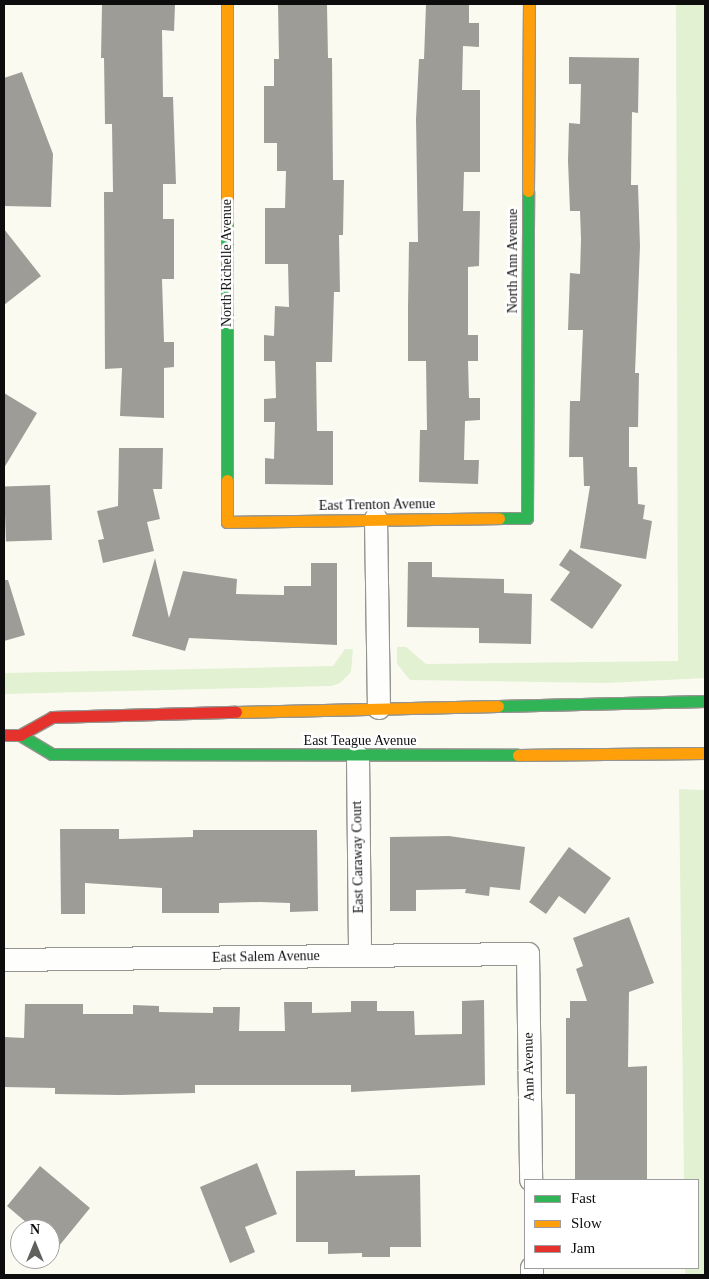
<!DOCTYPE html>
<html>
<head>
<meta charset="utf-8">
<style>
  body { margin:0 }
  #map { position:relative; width:709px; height:1279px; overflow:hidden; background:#fbfaf1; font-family:"Times New Roman",serif }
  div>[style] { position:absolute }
  .green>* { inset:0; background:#e1f1d2 }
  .building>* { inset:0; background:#9e9c97; transform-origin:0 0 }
  .roads { filter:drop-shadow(1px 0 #949490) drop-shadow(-1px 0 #949490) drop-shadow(0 1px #949490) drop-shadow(0 -1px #949490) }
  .street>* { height:22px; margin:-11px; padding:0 11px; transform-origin:11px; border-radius:11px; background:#fefefd }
  .fast>* { height:11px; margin:-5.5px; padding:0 5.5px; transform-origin:5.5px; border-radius:5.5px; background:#30b455 }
  .slow>* { height:11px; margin:-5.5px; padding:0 5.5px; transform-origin:5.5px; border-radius:5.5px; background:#ff9f0a }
  .jam>* { height:11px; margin:-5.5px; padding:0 5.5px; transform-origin:5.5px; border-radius:5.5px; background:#e5322d }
  span { translate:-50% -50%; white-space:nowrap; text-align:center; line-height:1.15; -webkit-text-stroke:5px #fff; paint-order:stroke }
  .street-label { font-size:14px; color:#0d0d0d }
  .frame { position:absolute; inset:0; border:5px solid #0d0d0d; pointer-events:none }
  .legend { position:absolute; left:524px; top:1179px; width:175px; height:90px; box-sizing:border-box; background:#fff; border:1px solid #9e9e9e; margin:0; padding:6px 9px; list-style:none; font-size:15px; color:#0d0d0d }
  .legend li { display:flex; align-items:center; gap:10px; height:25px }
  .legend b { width:25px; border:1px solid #9e9e9e }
  .north { position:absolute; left:10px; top:1219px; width:50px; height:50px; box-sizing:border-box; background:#fff; border:1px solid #9e9e9e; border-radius:50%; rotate:0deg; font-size:14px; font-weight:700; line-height:20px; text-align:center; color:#0d0d0d }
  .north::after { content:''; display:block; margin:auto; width:18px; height:22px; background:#60605d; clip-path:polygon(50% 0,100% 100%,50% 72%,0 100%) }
</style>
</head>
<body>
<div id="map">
  <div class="green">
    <i style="clip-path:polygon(676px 4px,705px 4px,705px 678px,606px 683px,410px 680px,397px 664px,397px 647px,406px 647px,426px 664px,678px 661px)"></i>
    <i style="clip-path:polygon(345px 649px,353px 649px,351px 672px,340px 683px,331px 686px,4px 694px,4px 673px,333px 666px)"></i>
    <i style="clip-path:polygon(679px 789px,705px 790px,705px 1275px,685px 1275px,685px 1268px,698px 1268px,698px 1180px,684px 1180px)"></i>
  </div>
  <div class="building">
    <i style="clip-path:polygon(102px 4px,175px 5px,174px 31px,162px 30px,163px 97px,173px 97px,176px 184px,163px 184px,163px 219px,174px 219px,174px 279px,162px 279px,164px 342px,174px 342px,174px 367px,164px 368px,164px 418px,120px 416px,122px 368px,105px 369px,104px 192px,113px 192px,112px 124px,105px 124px,104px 58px,101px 58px)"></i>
    <i style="clip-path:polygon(278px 4px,327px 4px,328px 58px,332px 58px,333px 180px,344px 180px,343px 235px,339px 235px,340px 292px,334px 292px,332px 362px,316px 362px,317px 431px,333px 431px,333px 485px,265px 484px,265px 458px,274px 459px,275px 422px,264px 422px,264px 399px,276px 398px,275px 361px,264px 361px,264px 335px,274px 336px,275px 306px,289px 307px,288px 264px,265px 264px,265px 208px,285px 208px,286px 171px,277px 171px,277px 143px,264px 143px,264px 86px,274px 86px,274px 59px,279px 59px)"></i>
    <i style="clip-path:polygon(426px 4px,469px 4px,469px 23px,479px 23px,479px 47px,463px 46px,462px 90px,480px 90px,480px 172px,464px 172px,463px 211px,480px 211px,479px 266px,468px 267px,468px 335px,478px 335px,478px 361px,468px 361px,469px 398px,480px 398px,480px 420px,465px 421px,464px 460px,479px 460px,478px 484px,419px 482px,420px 430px,427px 430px,426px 361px,408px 361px,408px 307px,409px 242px,418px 242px,416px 119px,419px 59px,424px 59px)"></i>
    <i style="clip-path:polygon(569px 57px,639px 58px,638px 113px,632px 112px,631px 185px,638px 185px,640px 246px,635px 373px,639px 373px,638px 427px,629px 427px,629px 467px,637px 467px,638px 504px,645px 505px,643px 519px,652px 521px,646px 559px,580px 548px,590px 486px,584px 486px,583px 457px,569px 457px,570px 401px,580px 401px,583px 330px,568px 330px,570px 273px,580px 274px,581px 239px,580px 211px,570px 211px,568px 161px,569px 123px,580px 124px,581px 84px,569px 84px)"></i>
    <i style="clip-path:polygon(22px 72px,53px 154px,51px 207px,4px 206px,4px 78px)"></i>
    <i style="clip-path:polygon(4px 229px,41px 276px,4px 305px)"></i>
    <i style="clip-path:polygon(4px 393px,37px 413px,4px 468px)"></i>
    <i style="clip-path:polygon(119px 448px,163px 448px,162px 489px,153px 489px,160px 519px,147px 522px,154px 551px,103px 563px,98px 540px,104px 539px,97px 511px,118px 506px)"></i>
    <i style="left:50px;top:485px;width:55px;height:46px;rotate:88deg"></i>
    <i style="clip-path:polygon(570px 549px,622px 585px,592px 629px,550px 600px,570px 572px,559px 565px)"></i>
    <i style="clip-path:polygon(155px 558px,169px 618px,183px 571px,237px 579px,236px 594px,284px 595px,284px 586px,311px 586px,311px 563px,337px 563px,337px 645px,189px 638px,185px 651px,132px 636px)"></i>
    <i style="clip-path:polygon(408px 562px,432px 562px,432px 577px,504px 579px,504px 593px,532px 594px,531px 644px,479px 643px,479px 628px,407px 627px)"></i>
    <i style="clip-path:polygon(4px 580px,8px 580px,25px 635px,4px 641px)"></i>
    <i style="clip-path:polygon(60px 829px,119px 829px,119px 839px,193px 837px,193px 830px,317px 830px,318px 911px,290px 912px,290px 903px,259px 902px,219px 903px,219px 913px,162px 913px,162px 888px,85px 883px,85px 914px,61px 914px)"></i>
    <i style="clip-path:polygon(449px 836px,525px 847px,520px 890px,490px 887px,489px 896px,465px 893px,466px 889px,416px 890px,416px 911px,390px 911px,390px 837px)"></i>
    <i style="clip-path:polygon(569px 847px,611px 878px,585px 914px,559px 896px,546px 914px,529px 902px)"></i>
    <i style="clip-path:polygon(629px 917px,654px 983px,629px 992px,628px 1067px,647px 1066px,647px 1180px,575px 1180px,575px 1094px,566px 1094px,566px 1018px,570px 1018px,570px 1001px,587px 1001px,576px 969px,583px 966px,573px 938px)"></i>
    <i style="clip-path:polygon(484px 1000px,485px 1085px,351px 1092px,351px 1085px,195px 1085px,195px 1093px,119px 1095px,55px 1094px,55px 1088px,4px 1087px,4px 1037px,24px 1038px,25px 1004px,83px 1004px,83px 1014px,133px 1014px,133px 1005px,159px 1006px,159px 1012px,213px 1013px,213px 1007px,240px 1007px,239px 1031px,285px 1031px,284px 1002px,312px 1002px,312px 1013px,351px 1012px,351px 1001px,377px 1001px,377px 1011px,414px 1011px,415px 1035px,462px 1034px,462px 1001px)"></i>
    <i style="clip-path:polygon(257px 1163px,277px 1214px,245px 1227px,255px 1252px,230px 1263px,200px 1187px)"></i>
    <i style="clip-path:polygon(40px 1166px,90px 1208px,50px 1257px,50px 1229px,34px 1229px,7px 1206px)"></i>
    <i style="clip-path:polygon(355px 1170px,355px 1176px,420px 1175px,421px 1247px,390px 1247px,390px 1257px,362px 1257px,362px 1253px,328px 1254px,328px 1242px,296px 1242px,296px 1171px)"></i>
  </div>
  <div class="roads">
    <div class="street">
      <i style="left:376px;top:519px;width:189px;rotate:89.1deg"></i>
      <i style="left:358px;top:757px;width:199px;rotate:89.4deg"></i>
      <i style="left:4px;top:960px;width:524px;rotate:-0.66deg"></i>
      <i style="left:528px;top:954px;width:226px;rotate:89.2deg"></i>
      <i style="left:532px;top:1268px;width:7px;rotate:90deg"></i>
    </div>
    <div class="fast">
      <i style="left:227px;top:216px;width:264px;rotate:90deg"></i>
      <i style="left:499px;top:518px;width:28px"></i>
      <i style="left:527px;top:518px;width:327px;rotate:-89.8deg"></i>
      <i style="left:498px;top:706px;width:207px;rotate:-1.4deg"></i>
      <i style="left:20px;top:735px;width:37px;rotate:31deg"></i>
      <i style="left:52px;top:754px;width:466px;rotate:0.1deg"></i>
    </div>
    <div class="slow">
      <i style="left:227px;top:4px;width:212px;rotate:90deg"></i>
      <i style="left:528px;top:191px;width:187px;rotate:-89.7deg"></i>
      <i style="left:227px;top:480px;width:42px;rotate:90deg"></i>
      <i style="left:227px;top:522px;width:272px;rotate:-0.8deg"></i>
      <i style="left:236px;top:712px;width:262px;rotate:-1.3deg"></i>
      <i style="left:518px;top:755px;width:187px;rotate:-0.6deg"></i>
    </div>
    <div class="jam">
      <i style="left:4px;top:735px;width:16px"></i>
      <i style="left:20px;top:735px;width:37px;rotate:-29deg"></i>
      <i style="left:52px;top:717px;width:184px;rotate:-1.6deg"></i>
    </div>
  </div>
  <div class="street-label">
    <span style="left:513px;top:261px;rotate:-90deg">North Ann Avenue</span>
    <span style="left:227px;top:263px;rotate:-90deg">North Richelle Avenue</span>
    <span style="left:377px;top:505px;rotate:-1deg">East Trenton Avenue</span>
    <span style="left:360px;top:741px">East Teague Avenue</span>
    <span style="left:358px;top:857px;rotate:-91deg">East Caraway Court</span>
    <span style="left:266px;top:957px;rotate:-1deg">East Salem Avenue</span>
    <span style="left:529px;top:1067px;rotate:-91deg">Ann Avenue</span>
  </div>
  <div class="frame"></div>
  <ul class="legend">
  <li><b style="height:6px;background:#30b455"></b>Fast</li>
  <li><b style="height:6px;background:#ff9f0a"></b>Slow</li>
  <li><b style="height:6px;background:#e5322d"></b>Jam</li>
  </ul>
  <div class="north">N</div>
</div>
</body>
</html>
